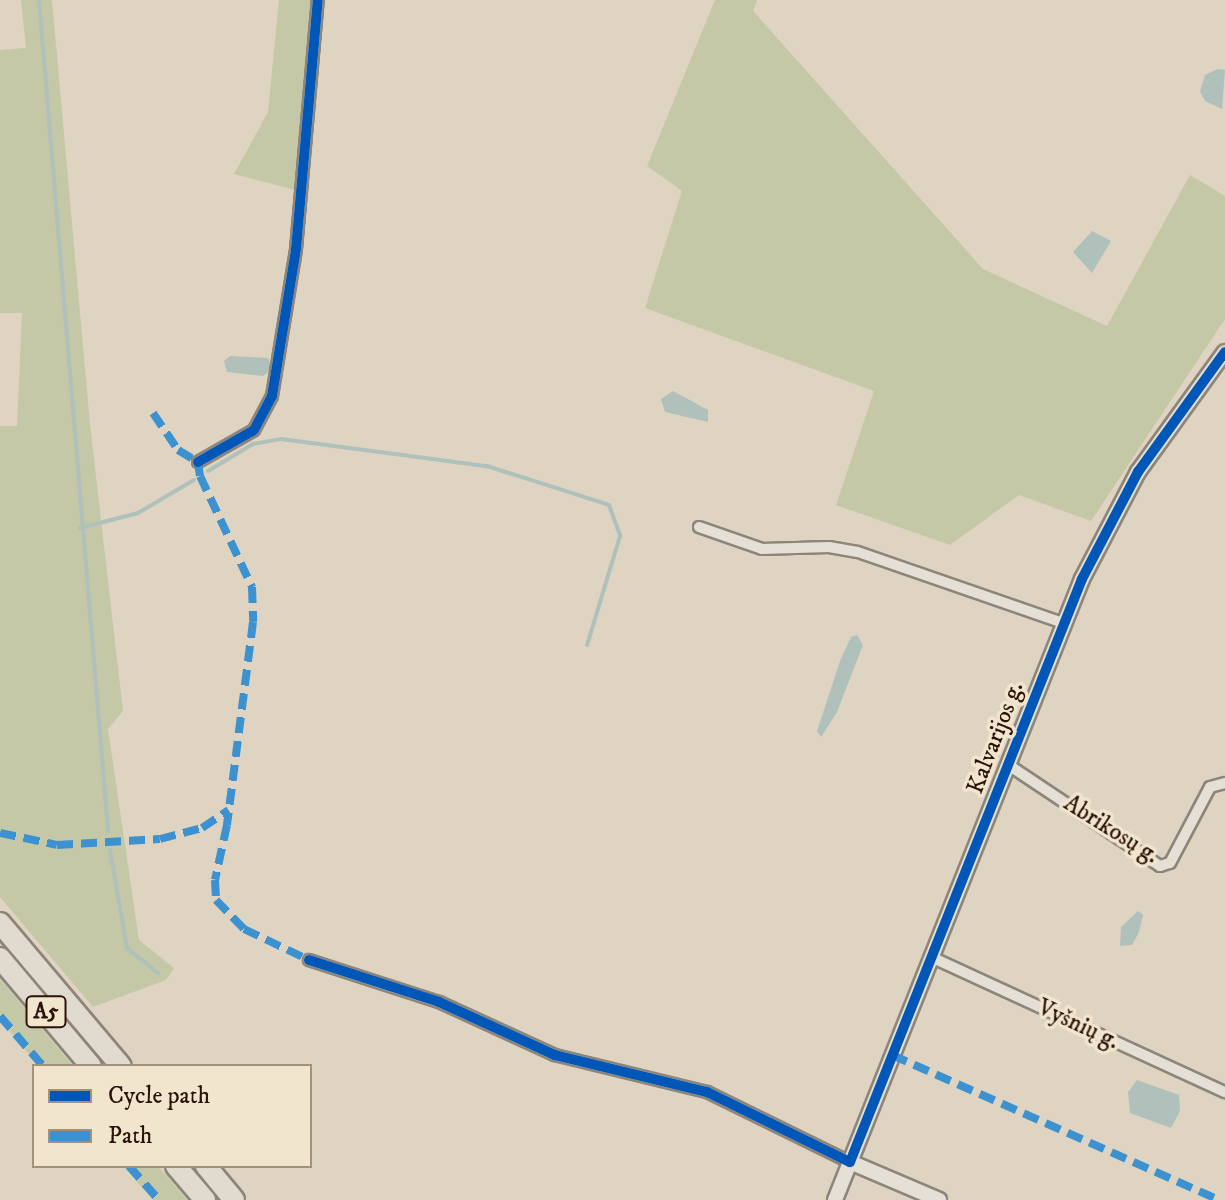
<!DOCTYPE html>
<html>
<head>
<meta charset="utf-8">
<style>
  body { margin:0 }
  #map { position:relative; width:1225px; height:1200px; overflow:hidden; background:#ded4c1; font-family:"IM FELL DW Pica",serif }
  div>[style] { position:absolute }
  .green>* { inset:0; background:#c5c8a7 }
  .water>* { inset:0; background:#b0c0bb }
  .stream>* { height:4px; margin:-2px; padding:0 2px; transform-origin:2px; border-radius:2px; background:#b0c0bb }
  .roads { filter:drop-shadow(2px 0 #8e857a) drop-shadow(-2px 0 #8e857a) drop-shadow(0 2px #8e857a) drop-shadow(0 -2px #8e857a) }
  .street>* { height:10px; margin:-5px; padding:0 5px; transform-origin:5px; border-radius:5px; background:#e5e0d6 }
  .secondary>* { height:14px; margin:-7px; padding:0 7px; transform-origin:7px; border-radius:7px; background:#e5e0d6 }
  .highway>* { height:20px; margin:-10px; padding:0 10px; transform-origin:10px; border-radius:10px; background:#e1dacf }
  .quiet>* { height:8px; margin-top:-4px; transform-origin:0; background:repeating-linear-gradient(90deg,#3c92d1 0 16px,transparent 0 24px) }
  .cycleway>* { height:10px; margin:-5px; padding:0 5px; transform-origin:5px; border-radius:5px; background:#0057b8 }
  span { translate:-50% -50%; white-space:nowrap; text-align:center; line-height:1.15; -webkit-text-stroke:7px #f2e5ce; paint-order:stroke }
  .shield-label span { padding:2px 6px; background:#f2e5ce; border:2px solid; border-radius:6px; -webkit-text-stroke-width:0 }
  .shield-label { font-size:22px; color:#2a1208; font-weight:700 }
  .street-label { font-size:24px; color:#2a1208 }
  .legend { position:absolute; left:32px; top:1064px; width:280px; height:104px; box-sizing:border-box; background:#f2e5ce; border:2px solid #a2917f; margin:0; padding:10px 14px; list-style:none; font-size:24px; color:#2a1208 }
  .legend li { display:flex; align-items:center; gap:16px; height:40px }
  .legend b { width:40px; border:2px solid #a2917f }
</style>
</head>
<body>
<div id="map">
  <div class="green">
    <i style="clip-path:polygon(21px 0,52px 0,90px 424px,123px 711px,108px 729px,139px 940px,174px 968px,166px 980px,93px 1007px,0 897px,0 426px,17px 426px,22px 313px,0 313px,0 50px,26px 48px)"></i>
    <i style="clip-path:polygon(279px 0,313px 0,295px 190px,234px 174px,268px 112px)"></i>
    <i style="clip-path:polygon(715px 0,757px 0,753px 11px,983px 269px,1107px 326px,1190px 175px,1225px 196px,1225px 319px,1091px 521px,1019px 495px,950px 545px,836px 505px,874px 391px,645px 308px,682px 191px,647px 166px)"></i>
    <i style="clip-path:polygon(0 937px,110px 1066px,102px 1066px,91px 1052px,0 944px)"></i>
    <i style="clip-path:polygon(0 979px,73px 1066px,39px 1066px,0 1020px)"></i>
    <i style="clip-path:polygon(123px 1166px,158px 1166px,187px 1200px,153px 1200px)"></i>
  </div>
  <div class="water">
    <i style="clip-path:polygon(1218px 69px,1225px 70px,1222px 109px,1205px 101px,1200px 91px,1205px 75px)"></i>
    <i style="clip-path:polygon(1092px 231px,1111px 241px,1092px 273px,1073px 252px)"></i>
    <i style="clip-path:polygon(230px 356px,268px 358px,272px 369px,263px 376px,227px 372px,224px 361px)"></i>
    <i style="clip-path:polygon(673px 391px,708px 410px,708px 422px,665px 412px,661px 399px)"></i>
    <i style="clip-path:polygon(857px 635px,863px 645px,837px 712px,821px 737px,817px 731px,840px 661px,851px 637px)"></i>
    <i style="clip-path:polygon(1138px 911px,1143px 915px,1139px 932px,1132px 945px,1120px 946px,1121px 927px)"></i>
    <i style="clip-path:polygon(1137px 1080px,1179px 1095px,1180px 1111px,1171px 1128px,1130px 1113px,1128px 1092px)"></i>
  </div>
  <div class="stream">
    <i style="left:39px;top:0;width:834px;rotate:85.25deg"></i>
    <i style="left:208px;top:471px;width:52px;rotate:-31deg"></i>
    <i style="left:253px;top:444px;width:28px;rotate:-10deg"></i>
    <i style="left:281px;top:439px;width:208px;rotate:7.5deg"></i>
    <i style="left:487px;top:466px;width:128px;rotate:17.7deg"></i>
    <i style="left:609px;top:505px;width:33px;rotate:70deg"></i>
    <i style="left:620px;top:536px;width:114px;rotate:106.8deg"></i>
    <i style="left:80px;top:528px;width:60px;rotate:-14.5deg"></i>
    <i style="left:138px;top:513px;width:65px;rotate:-30.5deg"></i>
    <i style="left:110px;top:850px;width:99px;rotate:80.2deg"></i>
    <i style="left:127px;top:948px;width:40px;rotate:39deg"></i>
  </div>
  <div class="roads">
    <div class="street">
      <i style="left:198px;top:462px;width:64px;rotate:-29.7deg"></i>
      <i style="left:254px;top:430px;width:38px;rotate:-62deg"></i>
      <i style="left:272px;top:396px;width:149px;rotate:-80.7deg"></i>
      <i style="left:296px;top:249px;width:250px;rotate:-85deg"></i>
      <i style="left:699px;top:527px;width:67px;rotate:19.2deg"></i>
      <i style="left:762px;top:549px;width:67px;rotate:-1.7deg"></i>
      <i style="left:829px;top:547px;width:29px;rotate:10deg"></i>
      <i style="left:858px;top:552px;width:217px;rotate:19.1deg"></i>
      <i style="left:1007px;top:764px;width:184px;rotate:33.7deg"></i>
      <i style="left:1160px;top:866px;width:10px;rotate:-17deg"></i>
      <i style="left:1170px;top:863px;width:86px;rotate:-62.2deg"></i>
      <i style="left:1210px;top:787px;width:16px;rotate:-15deg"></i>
      <i style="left:931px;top:957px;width:324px;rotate:24.7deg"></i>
      <i style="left:309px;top:960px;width:137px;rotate:17.9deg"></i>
      <i style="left:439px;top:1002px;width:128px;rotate:24.6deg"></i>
      <i style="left:555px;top:1055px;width:156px;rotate:13.7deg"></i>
      <i style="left:707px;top:1092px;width:159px;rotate:26.1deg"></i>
    </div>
    <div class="secondary">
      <i style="left:850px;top:1162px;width:97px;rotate:23.1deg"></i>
      <i style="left:835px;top:1200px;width:668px;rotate:-68.31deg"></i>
      <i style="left:1082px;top:579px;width:121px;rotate:-62.4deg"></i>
      <i style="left:1138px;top:472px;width:148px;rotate:-54.1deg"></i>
    </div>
    <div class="highway">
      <i style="left:0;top:923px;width:187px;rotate:49.8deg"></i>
      <i style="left:0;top:958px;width:141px;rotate:49.9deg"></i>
      <i style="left:176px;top:1166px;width:45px;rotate:49.5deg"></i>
      <i style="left:206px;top:1166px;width:44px;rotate:50.5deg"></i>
    </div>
  </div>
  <div class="quiet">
    <i style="left:153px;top:413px;width:45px;rotate:56deg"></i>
    <i style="left:178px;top:450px;width:23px;rotate:31deg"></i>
    <i style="left:198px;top:462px;width:14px;rotate:82deg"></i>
    <i style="left:200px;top:476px;width:123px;rotate:64.9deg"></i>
    <i style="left:252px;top:587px;width:35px;rotate:88deg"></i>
    <i style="left:253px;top:622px;width:205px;rotate:97.3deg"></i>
    <i style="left:227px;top:825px;width:56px;rotate:102.3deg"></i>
    <i style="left:215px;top:880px;width:20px;rotate:87deg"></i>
    <i style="left:216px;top:900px;width:40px;rotate:46deg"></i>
    <i style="left:244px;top:929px;width:72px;rotate:25.5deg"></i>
    <i style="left:0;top:833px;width:58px;rotate:11.9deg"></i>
    <i style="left:57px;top:845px;width:103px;rotate:-3.3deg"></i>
    <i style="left:160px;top:839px;width:43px;rotate:-14.7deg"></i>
    <i style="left:202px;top:828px;width:32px;rotate:-34deg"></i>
    <i style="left:0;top:1016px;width:66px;rotate:49.3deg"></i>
    <i style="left:892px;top:1055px;width:355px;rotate:23.9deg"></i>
    <i style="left:129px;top:1166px;width:45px;rotate:48.6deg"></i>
  </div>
  <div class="cycleway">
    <i style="left:198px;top:462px;width:64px;rotate:-29.7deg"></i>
    <i style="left:254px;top:430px;width:38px;rotate:-62deg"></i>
    <i style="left:272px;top:396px;width:149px;rotate:-80.7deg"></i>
    <i style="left:296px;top:249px;width:250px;rotate:-85deg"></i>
    <i style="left:309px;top:960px;width:137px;rotate:17.9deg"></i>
    <i style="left:439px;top:1002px;width:128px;rotate:24.6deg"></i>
    <i style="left:555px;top:1055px;width:156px;rotate:13.7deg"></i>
    <i style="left:707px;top:1092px;width:159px;rotate:26.1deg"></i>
    <i style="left:850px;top:1162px;width:627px;rotate:-68.3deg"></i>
    <i style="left:1082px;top:579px;width:121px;rotate:-62.4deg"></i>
    <i style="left:1138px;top:472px;width:148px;rotate:-54.1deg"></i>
  </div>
  <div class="shield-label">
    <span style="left:46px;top:1012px">A5</span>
  </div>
  <div class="street-label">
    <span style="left:996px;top:738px;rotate:-69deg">Kalvarijos g.</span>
    <span style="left:1111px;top:830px;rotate:32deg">Abrikosų g.</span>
    <span style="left:1078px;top:1025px;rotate:25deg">Vyšnių g.</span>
  </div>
  <ul class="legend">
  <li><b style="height:10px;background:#0057b8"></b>Cycle path</li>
  <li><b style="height:10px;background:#3c92d1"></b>Path</li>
  </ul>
</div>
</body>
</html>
